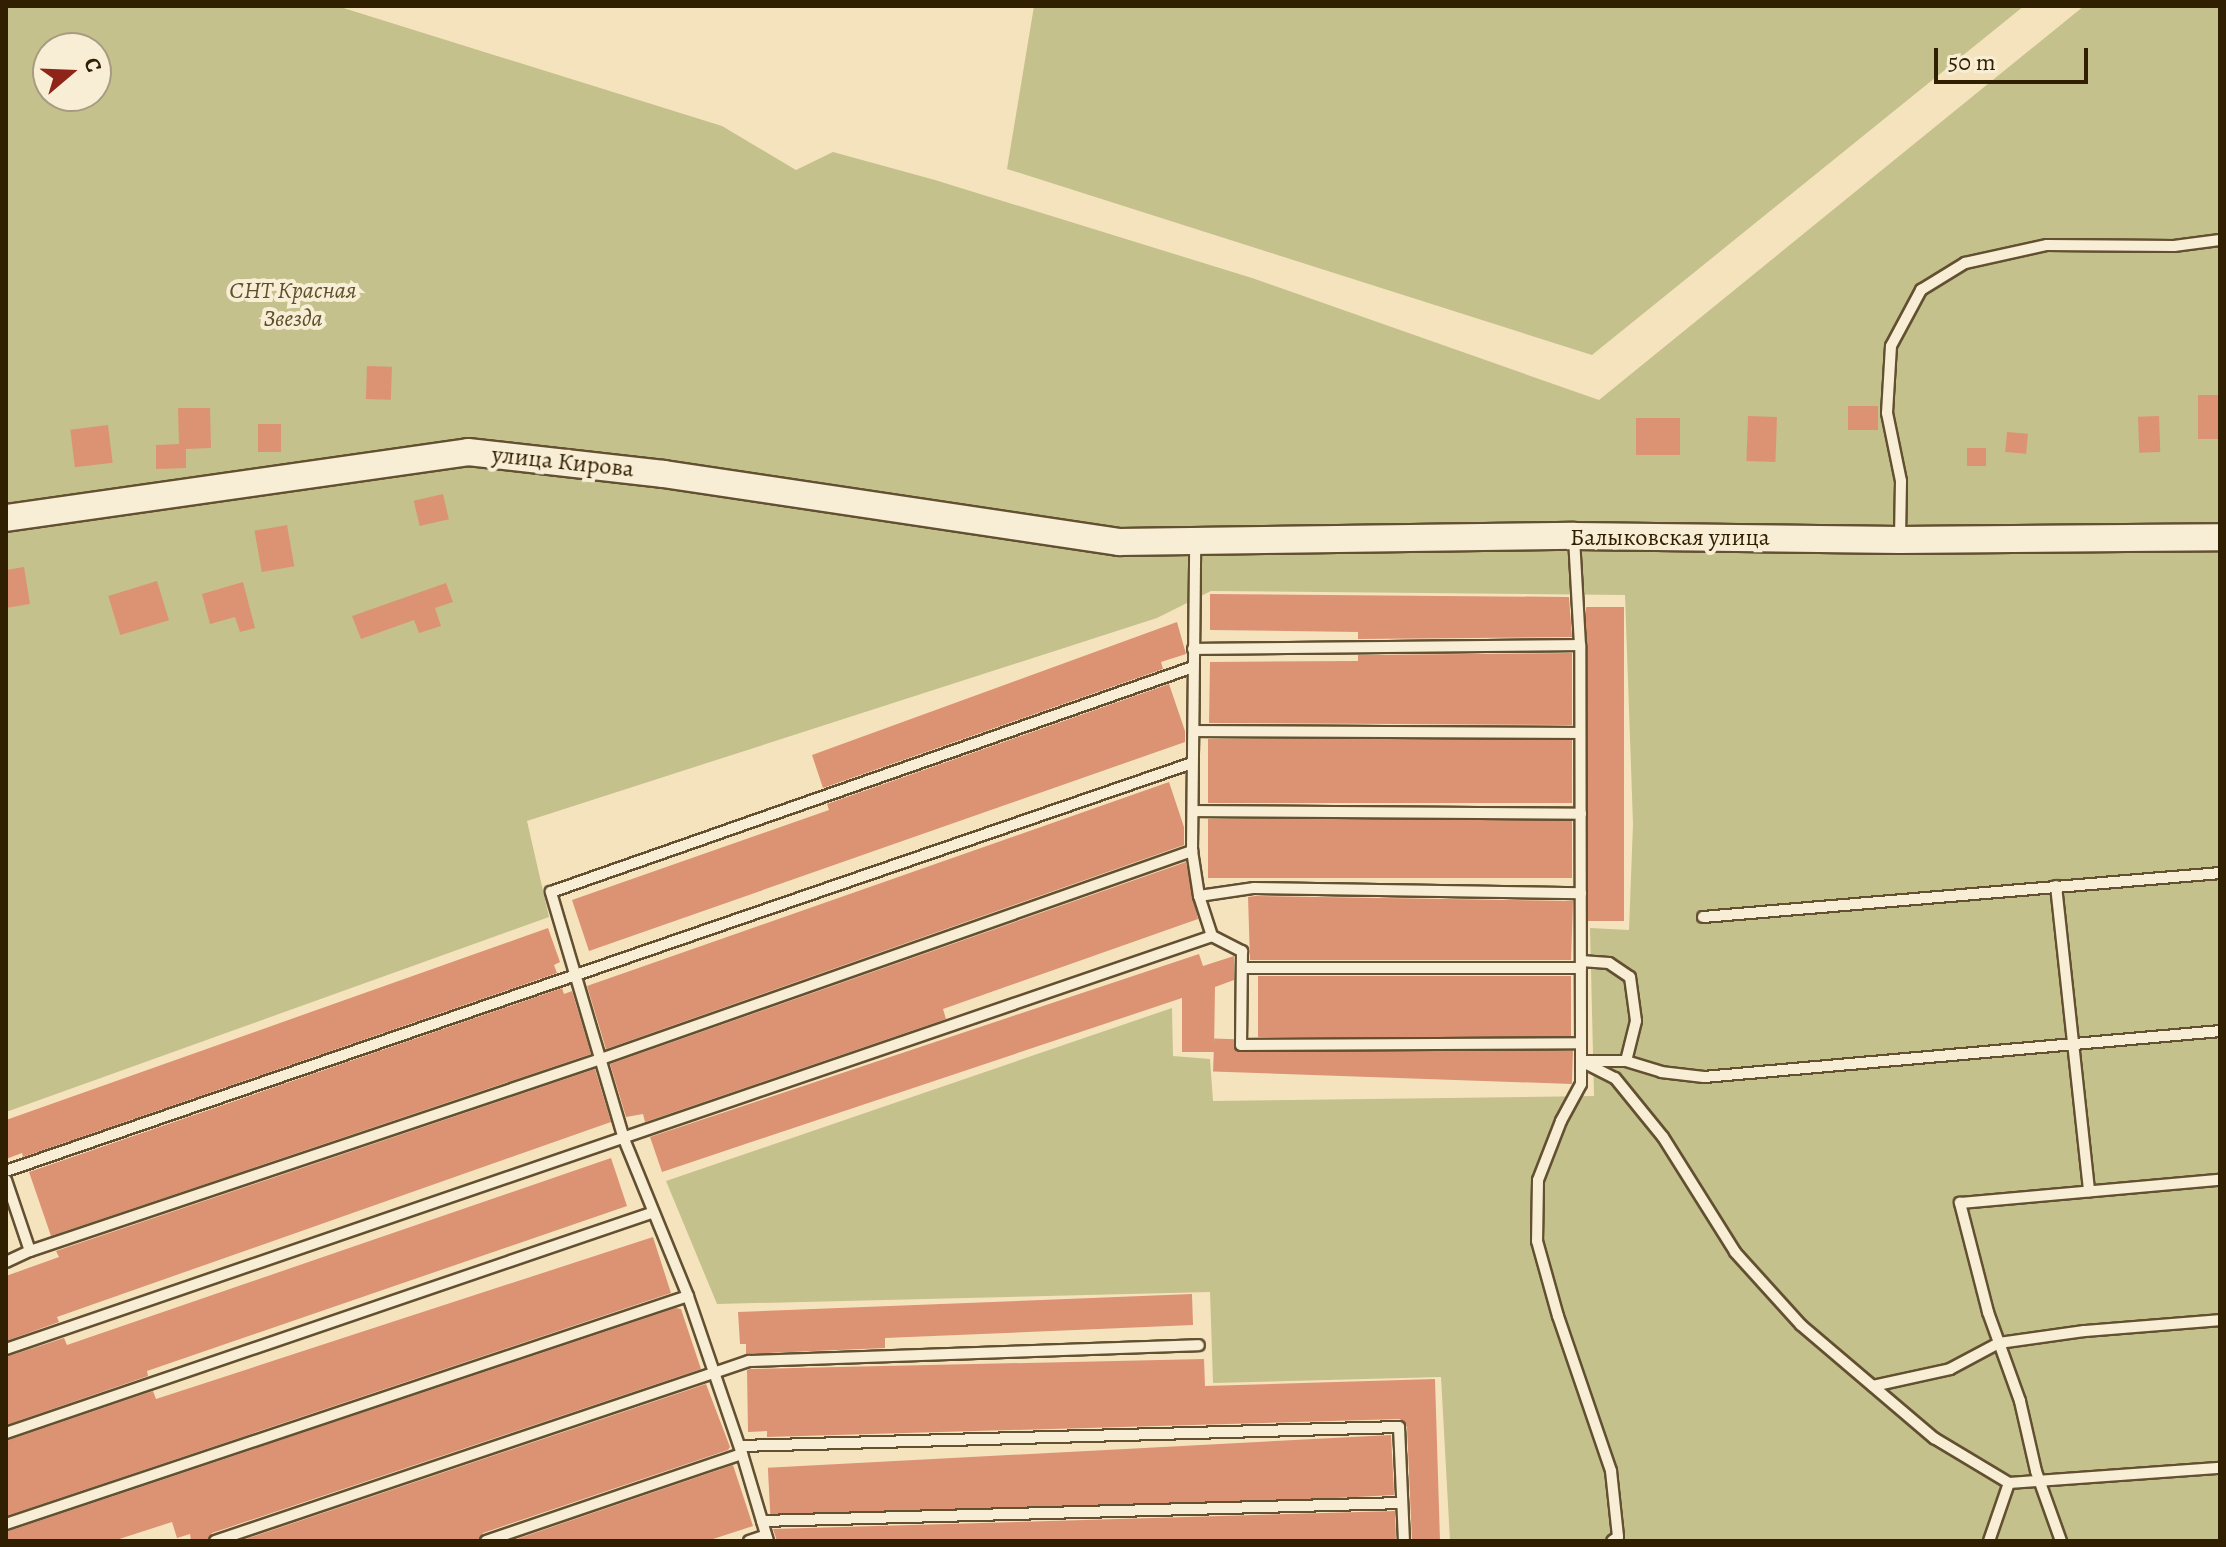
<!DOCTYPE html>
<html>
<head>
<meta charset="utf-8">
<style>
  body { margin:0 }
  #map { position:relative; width:2226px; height:1547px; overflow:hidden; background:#f5e3be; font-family:Alegreya,serif }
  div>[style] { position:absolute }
  .green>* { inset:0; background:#c4c18c }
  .building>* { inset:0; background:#dc9374; transform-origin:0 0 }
  .roads { filter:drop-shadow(2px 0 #625031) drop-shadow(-2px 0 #625031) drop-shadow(0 2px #625031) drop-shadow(0 -2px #625031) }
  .service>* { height:10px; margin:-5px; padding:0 5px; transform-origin:5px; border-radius:5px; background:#f8edd5 }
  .tertiary>* { height:26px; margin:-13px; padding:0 13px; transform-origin:13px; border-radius:13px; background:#f8edd5 }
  span { translate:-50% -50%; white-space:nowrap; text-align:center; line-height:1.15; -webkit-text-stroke:8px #f8edd5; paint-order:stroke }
  .park-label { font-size:24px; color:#5d502b; font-style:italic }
  .street-label { font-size:24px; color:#311f02 }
  .frame { position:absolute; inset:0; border:8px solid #311f02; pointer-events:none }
  .north { position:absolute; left:32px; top:32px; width:80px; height:80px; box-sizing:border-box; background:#f8edd5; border:2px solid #a89b81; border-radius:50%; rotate:71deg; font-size:22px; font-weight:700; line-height:32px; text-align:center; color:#311f02 }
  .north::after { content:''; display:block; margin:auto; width:28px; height:36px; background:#8f2418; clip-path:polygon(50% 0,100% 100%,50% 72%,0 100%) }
  .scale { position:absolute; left:1934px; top:48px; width:154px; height:36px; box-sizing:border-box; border:4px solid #311f02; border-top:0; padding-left:10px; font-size:24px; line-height:28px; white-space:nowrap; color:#311f02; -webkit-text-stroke:6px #f8edd5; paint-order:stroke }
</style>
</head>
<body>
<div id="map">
  <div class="green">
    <i style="clip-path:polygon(evenodd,6px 6px,337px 6px,722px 126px,796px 170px,833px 152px,935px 180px,1252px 278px,1599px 400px,2084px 6px,2220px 6px,2220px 1541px,1450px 1541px,1441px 1377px,1213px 1383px,1210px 1292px,717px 1304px,666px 1181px,1172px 1008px,1173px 1056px,1210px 1059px,1213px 1101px,1594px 1096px,1590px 928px,1629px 930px,1633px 824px,1625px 595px,1211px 591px,1157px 618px,527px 821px,549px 917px,6px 1112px,6px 6px,48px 48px,96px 48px,96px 96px,48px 96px,48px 48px)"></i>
    <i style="clip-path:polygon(1034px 6px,2024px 6px,1592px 355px,1007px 169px)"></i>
  </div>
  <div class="building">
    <i style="left:367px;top:366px;width:25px;height:33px;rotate:2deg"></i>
    <i style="left:2220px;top:395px;width:44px;height:22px;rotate:90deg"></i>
    <i style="left:1848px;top:406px;width:30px;height:24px"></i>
    <i style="clip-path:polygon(178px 408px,210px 408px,211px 448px,186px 449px,186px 468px,156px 469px,156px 445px,179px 444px)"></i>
    <i style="left:1748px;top:416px;width:29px;height:45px;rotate:2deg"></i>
    <i style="left:2159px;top:416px;width:36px;height:21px;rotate:88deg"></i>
    <i style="left:1636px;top:418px;width:44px;height:37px"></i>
    <i style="left:258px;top:424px;width:23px;height:28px"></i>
    <i style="left:108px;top:425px;width:38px;height:38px;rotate:83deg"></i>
    <i style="left:2007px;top:432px;width:21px;height:20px;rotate:5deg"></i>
    <i style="left:1967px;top:448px;width:19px;height:18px"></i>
    <i style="left:443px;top:494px;width:26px;height:30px;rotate:77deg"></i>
    <i style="left:287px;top:525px;width:42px;height:33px;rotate:80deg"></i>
    <i style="clip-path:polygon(24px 567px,30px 604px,6px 608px,6px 570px)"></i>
    <i style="left:157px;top:581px;width:41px;height:51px;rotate:73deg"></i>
    <i style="clip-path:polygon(243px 582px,255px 628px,240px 632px,235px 617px,210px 624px,202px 594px)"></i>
    <i style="clip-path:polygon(446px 583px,453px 602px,435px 608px,441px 626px,419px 633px,414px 620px,361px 639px,352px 616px)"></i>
    <i style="clip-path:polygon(1210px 594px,1569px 597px,1572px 637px,1358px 639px,1358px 632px,1210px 630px)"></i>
    <i style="left:1586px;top:607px;width:38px;height:314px"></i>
    <i style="clip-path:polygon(1177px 622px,1186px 654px,1161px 662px,1163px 669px,823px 788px,812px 755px)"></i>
    <i style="clip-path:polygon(1572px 653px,1572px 725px,1209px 723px,1210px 662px,1358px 661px,1358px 655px)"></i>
    <i style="clip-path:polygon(1169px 684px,1185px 731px,1185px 742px,589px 951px,572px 900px,829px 810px,827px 804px)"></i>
    <i style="left:1208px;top:739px;width:364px;height:64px"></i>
    <i style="clip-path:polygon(1169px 782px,1184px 827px,1184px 845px,606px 1049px,587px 986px)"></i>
    <i style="left:1208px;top:819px;width:364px;height:59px"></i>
    <i style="clip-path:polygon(1186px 862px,1198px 919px,943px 1009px,946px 1019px,645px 1122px,643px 1114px,626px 1117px,610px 1064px)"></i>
    <i style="clip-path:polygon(1255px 896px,1573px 901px,1571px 960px,1250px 960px,1248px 897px)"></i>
    <i style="clip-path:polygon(548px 928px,560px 962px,554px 965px,557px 973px,23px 1157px,22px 1153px,6px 1159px,6px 1120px)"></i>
    <i style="clip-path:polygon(1199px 954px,1203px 966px,1234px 956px,1234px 980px,1215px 987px,1214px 1052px,1182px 1052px,1182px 998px,662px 1172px,650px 1137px)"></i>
    <i style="left:1258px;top:976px;width:313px;height:61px"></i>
    <i style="clip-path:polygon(562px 988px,564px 994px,572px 991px,591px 1054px,51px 1236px,29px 1172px)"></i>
    <i style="left:1573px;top:1051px;width:33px;height:359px;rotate:92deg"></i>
    <i style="clip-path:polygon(595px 1069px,611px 1122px,57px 1317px,59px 1322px,6px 1341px,6px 1276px,59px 1257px,56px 1251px)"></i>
    <i style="clip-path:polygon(611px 1158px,627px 1206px,147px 1371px,148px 1376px,6px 1425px,6px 1357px,64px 1338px,67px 1345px)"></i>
    <i style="clip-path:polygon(653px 1237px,671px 1293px,6px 1516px,6px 1441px,153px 1391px,156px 1399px)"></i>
    <i style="clip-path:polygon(1192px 1294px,1193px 1325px,885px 1338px,885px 1348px,746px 1354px,746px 1344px,740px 1344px,738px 1312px)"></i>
    <i style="clip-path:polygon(676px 1308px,681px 1309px,701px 1369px,212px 1533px,207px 1541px,191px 1541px,190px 1534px,177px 1538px,172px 1522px,113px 1541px,6px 1541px,6px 1532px)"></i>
    <i style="clip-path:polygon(1204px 1359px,1205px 1386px,1435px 1379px,1440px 1541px,1412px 1541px,1407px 1427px,1400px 1419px,767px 1437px,767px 1431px,748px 1432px,747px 1370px,750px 1369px)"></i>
    <i style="clip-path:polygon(706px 1384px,730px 1447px,728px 1450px,483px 1533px,478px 1541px,240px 1541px)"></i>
    <i style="left:1391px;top:1435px;width:60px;height:624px;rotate:87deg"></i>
    <i style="clip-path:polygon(733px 1465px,753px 1526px,707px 1541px,511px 1541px)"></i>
    <i style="clip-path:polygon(1395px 1511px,1396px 1541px,777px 1541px,773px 1529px)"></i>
  </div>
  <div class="roads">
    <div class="service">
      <i style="left:1900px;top:538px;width:57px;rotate:-89deg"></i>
      <i style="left:1901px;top:481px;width:69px;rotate:-101.6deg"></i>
      <i style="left:1887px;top:413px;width:67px;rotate:-86.6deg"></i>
      <i style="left:1891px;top:346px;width:64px;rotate:-61.8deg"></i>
      <i style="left:1921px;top:290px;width:52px;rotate:-31.5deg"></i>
      <i style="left:1965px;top:263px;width:84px;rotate:-12.4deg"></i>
      <i style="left:2047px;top:245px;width:127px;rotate:0.5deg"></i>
      <i style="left:2174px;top:246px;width:46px;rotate:-7.4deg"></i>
      <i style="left:1193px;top:649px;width:387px;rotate:-0.6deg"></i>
      <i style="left:1194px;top:731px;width:386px;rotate:0.3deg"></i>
      <i style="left:1194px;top:811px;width:387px;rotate:0.4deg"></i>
      <i style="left:2056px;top:886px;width:307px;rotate:83.8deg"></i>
      <i style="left:1199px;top:896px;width:56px;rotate:-8.3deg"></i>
      <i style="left:1254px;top:888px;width:327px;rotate:0.9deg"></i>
      <i style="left:1703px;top:917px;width:519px;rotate:-4.86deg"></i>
      <i style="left:1212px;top:936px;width:34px;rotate:27deg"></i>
      <i style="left:1242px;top:951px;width:94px;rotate:90.6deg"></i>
      <i style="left:1241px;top:1045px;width:340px;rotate:-0.3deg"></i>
      <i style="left:1581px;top:1043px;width:398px;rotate:-90.1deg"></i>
      <i style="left:1580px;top:645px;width:107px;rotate:-93.2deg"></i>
      <i style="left:1581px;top:961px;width:28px;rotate:4deg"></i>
      <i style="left:1609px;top:963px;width:25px;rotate:34deg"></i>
      <i style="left:1630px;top:977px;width:44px;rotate:82.2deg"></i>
      <i style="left:1636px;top:1021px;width:41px;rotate:104deg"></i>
      <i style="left:1242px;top:968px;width:339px"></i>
      <i style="left:1581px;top:1043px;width:41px;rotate:90deg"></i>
      <i style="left:1581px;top:1084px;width:42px;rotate:118.4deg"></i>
      <i style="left:1561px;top:1121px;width:63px;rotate:111.3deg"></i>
      <i style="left:1538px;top:1180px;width:61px;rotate:90.9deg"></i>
      <i style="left:1537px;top:1241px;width:78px;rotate:74.4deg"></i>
      <i style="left:1558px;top:1316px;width:164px;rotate:71.1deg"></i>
      <i style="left:1611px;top:1471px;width:66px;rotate:83.9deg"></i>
      <i style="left:1618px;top:1537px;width:7px;rotate:146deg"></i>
      <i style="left:1581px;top:1061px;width:38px;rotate:27deg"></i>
      <i style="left:1615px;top:1078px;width:76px;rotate:50.9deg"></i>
      <i style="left:1663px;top:1137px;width:136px;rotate:57.9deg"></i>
      <i style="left:1735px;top:1252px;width:98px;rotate:47.9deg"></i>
      <i style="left:1801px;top:1325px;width:175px;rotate:40.4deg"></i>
      <i style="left:1934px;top:1438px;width:87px;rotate:31deg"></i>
      <i style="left:2009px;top:1483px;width:212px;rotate:-4.1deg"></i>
      <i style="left:1586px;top:1061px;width:40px"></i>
      <i style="left:1626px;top:1061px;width:37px;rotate:17deg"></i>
      <i style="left:1661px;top:1072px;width:43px;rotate:6.6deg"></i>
      <i style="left:1704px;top:1077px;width:518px;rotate:-5.09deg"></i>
      <i style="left:6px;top:1171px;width:1254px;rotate:-18.98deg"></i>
      <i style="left:6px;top:1180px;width:75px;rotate:71.3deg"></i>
      <i style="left:30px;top:1251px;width:602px;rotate:-18.59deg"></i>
      <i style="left:601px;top:1059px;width:627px;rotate:-19.39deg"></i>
      <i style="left:6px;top:1262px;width:26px;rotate:-25deg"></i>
      <i style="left:6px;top:1349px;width:1275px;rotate:-18.9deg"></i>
      <i style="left:1212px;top:936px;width:42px;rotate:-108deg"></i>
      <i style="left:1199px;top:896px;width:46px;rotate:-98.8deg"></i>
      <i style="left:1192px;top:851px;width:308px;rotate:-89.4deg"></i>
      <i style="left:1873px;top:1386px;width:79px;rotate:-12.4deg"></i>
      <i style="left:1950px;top:1369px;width:55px;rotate:-28deg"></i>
      <i style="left:1999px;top:1343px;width:86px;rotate:-8deg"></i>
      <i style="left:2084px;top:1331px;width:136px;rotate:-4.6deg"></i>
      <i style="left:6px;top:1433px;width:681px;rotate:-18.83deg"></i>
      <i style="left:740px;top:1446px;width:659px;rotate:-1.65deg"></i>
      <i style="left:1399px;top:1427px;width:114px;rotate:87.5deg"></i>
      <i style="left:762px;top:1521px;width:640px;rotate:-1.61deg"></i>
      <i style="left:6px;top:1524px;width:719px;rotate:-18.49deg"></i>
      <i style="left:215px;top:1541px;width:564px;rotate:-18.63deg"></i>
      <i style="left:749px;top:1361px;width:450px;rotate:-2deg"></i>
      <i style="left:486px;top:1541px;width:270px;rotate:-18.8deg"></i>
      <i style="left:749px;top:1541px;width:18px;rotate:-19deg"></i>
      <i style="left:768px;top:1541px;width:91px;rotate:-106.6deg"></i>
      <i style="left:742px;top:1454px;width:167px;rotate:-108.9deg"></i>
      <i style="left:688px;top:1296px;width:170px;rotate:-112.2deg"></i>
      <i style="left:624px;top:1139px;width:258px;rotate:-106.5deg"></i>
      <i style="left:551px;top:892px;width:680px;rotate:-19.31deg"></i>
      <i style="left:1989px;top:1541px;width:61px;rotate:-71deg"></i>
      <i style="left:2061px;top:1541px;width:74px;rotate:-109.7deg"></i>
      <i style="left:2036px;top:1471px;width:72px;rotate:-102.9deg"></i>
      <i style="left:2020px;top:1401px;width:95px;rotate:-109.8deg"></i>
      <i style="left:1988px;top:1312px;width:113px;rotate:-104.4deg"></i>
      <i style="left:1960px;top:1203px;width:261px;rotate:-5.1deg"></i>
    </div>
    <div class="tertiary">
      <i style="left:6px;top:518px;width:467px;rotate:-8.1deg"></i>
      <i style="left:468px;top:452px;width:197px;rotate:6.4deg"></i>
      <i style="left:664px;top:474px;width:460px;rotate:8.5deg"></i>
      <i style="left:1119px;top:542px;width:455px;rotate:-0.8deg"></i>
      <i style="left:1574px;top:536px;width:326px;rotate:0.7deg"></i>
      <i style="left:1900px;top:540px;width:320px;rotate:-0.5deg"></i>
    </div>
  </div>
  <div class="park-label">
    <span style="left:293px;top:305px">СНТ Красная<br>Звезда</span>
  </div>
  <div class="street-label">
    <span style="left:563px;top:462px;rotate:6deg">улица Кирова</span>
    <span style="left:1670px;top:538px">Балыковская улица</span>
  </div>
  <div class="frame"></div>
  <div class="north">С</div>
  <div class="scale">50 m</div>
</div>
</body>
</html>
